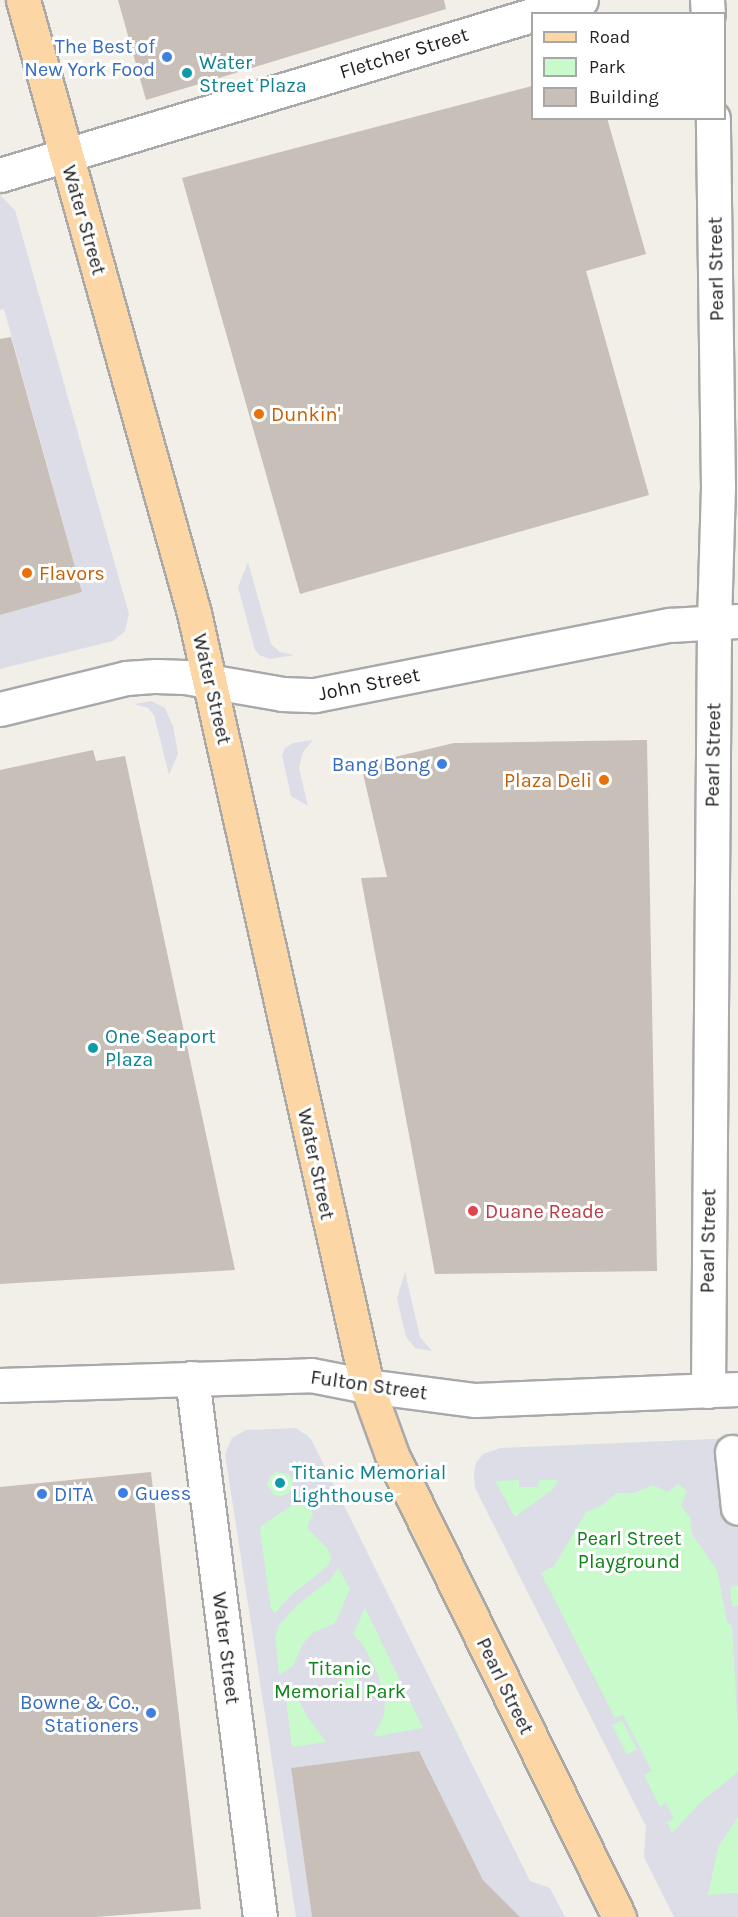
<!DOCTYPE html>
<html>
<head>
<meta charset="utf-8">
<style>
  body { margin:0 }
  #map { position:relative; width:738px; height:1917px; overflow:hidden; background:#f2efe9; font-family:Karla,sans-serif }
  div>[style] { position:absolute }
  .park>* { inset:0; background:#c8facc }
  .plaza>* { inset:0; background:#dddde8 }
  .building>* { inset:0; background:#c7bfb8 }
  .roads { filter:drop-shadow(2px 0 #a9a9a9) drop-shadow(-2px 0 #a9a9a9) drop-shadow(0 2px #a9a9a9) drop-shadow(0 -2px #a9a9a9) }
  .street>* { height:33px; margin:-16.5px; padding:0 16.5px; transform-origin:16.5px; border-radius:16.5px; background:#fff }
  .primary>* { height:33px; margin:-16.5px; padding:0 16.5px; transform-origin:16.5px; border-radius:16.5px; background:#fcd6a4 }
  .dots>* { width:16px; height:16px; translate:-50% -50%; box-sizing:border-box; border:3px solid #fff; border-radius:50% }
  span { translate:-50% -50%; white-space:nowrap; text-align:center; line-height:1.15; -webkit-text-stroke:6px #fff; paint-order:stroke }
  .shop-label { font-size:20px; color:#366cbe }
  .right { translate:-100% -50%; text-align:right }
  .left { translate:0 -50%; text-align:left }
  .street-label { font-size:20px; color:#222 }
  .culture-label { font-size:20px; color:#0d838f }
  .food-label { font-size:20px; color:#c56008 }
  .health-label { font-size:20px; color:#be3a42 }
  .park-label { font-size:20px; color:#0c8416 }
  .legend { position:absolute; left:531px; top:12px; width:195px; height:108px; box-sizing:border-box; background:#fff; border:2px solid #a7a7a7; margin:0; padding:8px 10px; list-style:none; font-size:18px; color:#222 }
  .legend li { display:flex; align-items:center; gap:12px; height:30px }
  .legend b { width:30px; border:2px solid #a7a7a7 }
</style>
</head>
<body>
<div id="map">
  <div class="park">
    <i style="clip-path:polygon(246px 1430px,307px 1434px,463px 1744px,291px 1768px,225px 1454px,232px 1438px)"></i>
    <i style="clip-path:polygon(738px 1438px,738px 1903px,687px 1907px,475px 1488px,474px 1474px,476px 1463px,483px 1454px,501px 1448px)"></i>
  </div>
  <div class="plaza">
    <i style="clip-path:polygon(0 195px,15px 210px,129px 614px,125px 631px,113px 641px,0 669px,0 615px,82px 592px,4px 309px,0 310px)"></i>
    <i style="clip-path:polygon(248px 562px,271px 644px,280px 652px,294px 655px,270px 659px,259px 655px,255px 650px,238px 587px)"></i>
    <i style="clip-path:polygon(151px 701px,165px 708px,173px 726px,178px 754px,169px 775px,154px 715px,148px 708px,134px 704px)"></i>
    <i style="clip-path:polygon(313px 740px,303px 752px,299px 768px,308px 806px,291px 796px,282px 755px,285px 748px,293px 743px)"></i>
    <i style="clip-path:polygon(405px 1272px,420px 1337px,432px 1351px,415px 1348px,406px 1337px,397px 1298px)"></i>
    <i style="clip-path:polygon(evenodd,296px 1428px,311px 1439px,530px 1881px,550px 1888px,565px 1917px,483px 1917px,485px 1884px,419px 1751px,291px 1768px,312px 1917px,296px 1917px,225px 1454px,232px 1438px,246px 1430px,296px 1428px,276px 1472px,289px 1474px,293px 1481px,289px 1493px,282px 1496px,274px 1495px,267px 1484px,270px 1477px,276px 1472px,296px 1428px,300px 1500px,310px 1507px,313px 1515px,308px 1524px,308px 1529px,328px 1549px,331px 1558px,328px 1566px,291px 1595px,275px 1613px,271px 1609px,260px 1530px,261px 1526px,300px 1500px,296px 1428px,338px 1568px,350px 1589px,335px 1623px,314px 1632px,303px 1643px,293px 1666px,279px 1675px,275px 1636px,280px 1624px,298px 1604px,330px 1580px,338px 1568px,296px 1428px,365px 1608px,423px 1728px,422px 1728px,373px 1737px,384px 1716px,385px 1702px,378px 1674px,363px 1645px,353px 1634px,365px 1608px,296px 1428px,355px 1677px,362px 1682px,363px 1694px,358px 1700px,350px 1701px,343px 1698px,340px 1687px,344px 1680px,355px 1677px,296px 1428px,294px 1692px,307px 1716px,326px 1742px,292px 1747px,286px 1699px,294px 1692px)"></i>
    <i style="clip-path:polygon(evenodd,738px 1438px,738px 1585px,730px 1587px,732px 1606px,738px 1606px,738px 1732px,732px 1626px,727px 1621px,717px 1570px,692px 1534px,690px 1517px,681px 1506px,687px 1491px,678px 1484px,668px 1492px,653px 1485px,634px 1493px,617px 1493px,602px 1505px,586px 1512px,554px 1566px,541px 1573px,615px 1718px,623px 1715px,652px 1771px,644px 1775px,660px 1807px,666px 1803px,674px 1819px,667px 1822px,672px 1833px,701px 1802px,738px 1772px,738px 1817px,718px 1847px,708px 1895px,738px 1893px,738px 1917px,674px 1917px,644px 1857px,646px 1826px,475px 1488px,474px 1474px,476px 1463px,483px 1454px,501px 1448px,738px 1438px,519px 1480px,519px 1487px,538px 1487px,539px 1480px,558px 1480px,553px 1489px,515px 1517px,495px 1481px,519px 1480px,738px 1438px,622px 1720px,637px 1749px,627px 1755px,612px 1725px,622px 1720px)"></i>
  </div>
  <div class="building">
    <i style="clip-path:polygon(118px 0,444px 0,446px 9px,146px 100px)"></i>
    <i style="clip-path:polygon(532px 86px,532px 118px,607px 118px,646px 254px,586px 271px,649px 495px,300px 594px,182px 178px)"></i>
    <i style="clip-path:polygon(11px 337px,82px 592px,0 615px,0 339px)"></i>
    <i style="clip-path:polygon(647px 740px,657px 1271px,435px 1274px,361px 878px,387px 877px,361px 765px,454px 743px)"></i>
    <i style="clip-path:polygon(93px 750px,96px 761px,125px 756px,235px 1270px,0 1284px,0 770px)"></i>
    <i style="clip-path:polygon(151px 1472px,201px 1909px,95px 1917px,0 1917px,0 1487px)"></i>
    <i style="clip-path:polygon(419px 1751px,483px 1880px,520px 1917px,312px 1917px,291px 1768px)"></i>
  </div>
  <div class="roads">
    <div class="street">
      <i style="left:707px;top:0;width:14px;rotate:86deg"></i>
      <i style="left:536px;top:14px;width:47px;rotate:-17.3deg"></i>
      <i style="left:0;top:175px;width:556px;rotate:-16.74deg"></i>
      <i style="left:0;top:709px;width:130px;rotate:-13.8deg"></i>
      <i style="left:126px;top:678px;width:30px;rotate:-4deg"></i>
      <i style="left:156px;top:676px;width:29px;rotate:2deg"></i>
      <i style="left:185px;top:677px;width:98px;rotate:9.9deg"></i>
      <i style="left:282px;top:694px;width:33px;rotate:2deg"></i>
      <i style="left:315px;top:695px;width:362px;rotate:-11.2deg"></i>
      <i style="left:670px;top:625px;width:68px;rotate:-3.4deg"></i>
      <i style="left:192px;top:1378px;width:543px;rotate:82.81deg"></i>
      <i style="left:0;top:1385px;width:311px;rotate:-1.8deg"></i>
      <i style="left:311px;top:1375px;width:57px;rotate:11.1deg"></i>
      <i style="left:367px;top:1386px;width:109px;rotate:7.4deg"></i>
      <i style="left:475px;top:1400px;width:263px;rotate:-2.4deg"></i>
      <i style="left:708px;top:1391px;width:769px;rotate:-89.55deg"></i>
      <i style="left:714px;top:622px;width:135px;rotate:-88.3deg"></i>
      <i style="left:718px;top:487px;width:369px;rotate:-90.8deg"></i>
      <i style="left:732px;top:1452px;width:56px;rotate:83.9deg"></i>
    </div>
    <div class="primary">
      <i style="left:23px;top:0;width:636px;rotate:74.41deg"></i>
      <i style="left:194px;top:613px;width:792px;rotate:77.38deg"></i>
      <i style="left:367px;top:1386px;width:73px;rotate:70.1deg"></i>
      <i style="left:392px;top:1455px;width:515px;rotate:63.83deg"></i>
    </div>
  </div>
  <div class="dots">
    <i style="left:167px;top:57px;background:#3f7fe0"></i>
    <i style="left:187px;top:73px;background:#0f9aa8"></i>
    <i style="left:259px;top:414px;background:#e8710a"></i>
    <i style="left:27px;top:573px;background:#e8710a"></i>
    <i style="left:442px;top:764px;background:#3f7fe0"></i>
    <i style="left:604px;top:780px;background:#e8710a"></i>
    <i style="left:93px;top:1048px;background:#0f9aa8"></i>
    <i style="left:473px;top:1211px;background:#e0444e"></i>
    <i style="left:280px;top:1483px;background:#0f9aa8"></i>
    <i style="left:123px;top:1493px;background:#3f7fe0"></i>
    <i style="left:42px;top:1494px;background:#3f7fe0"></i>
    <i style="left:151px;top:1713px;background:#3f7fe0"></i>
  </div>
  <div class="shop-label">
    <span class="right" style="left:155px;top:58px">The Best of<br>New York Food</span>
    <span class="right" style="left:430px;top:764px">Bang Bong</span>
    <span class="left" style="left:135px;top:1493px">Guess</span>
    <span class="left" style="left:54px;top:1494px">DITA</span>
    <span class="right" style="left:139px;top:1714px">Bowne &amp; Co.,<br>Stationers</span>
  </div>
  <div class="street-label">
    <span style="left:404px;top:53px;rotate:-17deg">Fletcher Street</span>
    <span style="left:84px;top:220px;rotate:74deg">Water Street</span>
    <span style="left:716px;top:269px;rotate:-91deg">Pearl Street</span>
    <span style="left:369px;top:684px;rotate:-11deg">John Street</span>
    <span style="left:212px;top:689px;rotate:77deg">Water Street</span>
    <span style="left:713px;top:755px;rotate:-89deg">Pearl Street</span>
    <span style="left:316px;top:1164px;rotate:78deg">Water Street</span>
    <span style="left:708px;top:1241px;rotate:-89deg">Pearl Street</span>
    <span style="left:369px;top:1385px;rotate:8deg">Fulton Street</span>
    <span style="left:226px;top:1648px;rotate:83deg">Water Street</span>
    <span style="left:505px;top:1686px;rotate:64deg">Pearl Street</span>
  </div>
  <div class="culture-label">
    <span class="left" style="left:199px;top:74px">Water<br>Street Plaza</span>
    <span class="left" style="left:105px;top:1048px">One Seaport<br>Plaza</span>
    <span class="left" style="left:292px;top:1484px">Titanic Memorial<br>Lighthouse</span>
  </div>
  <div class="food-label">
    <span class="left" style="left:271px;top:414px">Dunkin'</span>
    <span class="left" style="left:39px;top:573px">Flavors</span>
    <span class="right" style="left:592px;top:780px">Plaza Deli</span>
  </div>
  <div class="health-label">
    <span class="left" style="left:485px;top:1211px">Duane Reade</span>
  </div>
  <div class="park-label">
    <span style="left:629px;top:1550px">Pearl Street<br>Playground</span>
    <span style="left:340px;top:1680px">Titanic<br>Memorial Park</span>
  </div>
  <ul class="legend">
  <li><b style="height:8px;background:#fcd6a4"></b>Road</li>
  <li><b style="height:16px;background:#c8facc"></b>Park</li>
  <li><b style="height:16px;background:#c7bfb8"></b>Building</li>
  </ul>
</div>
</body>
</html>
